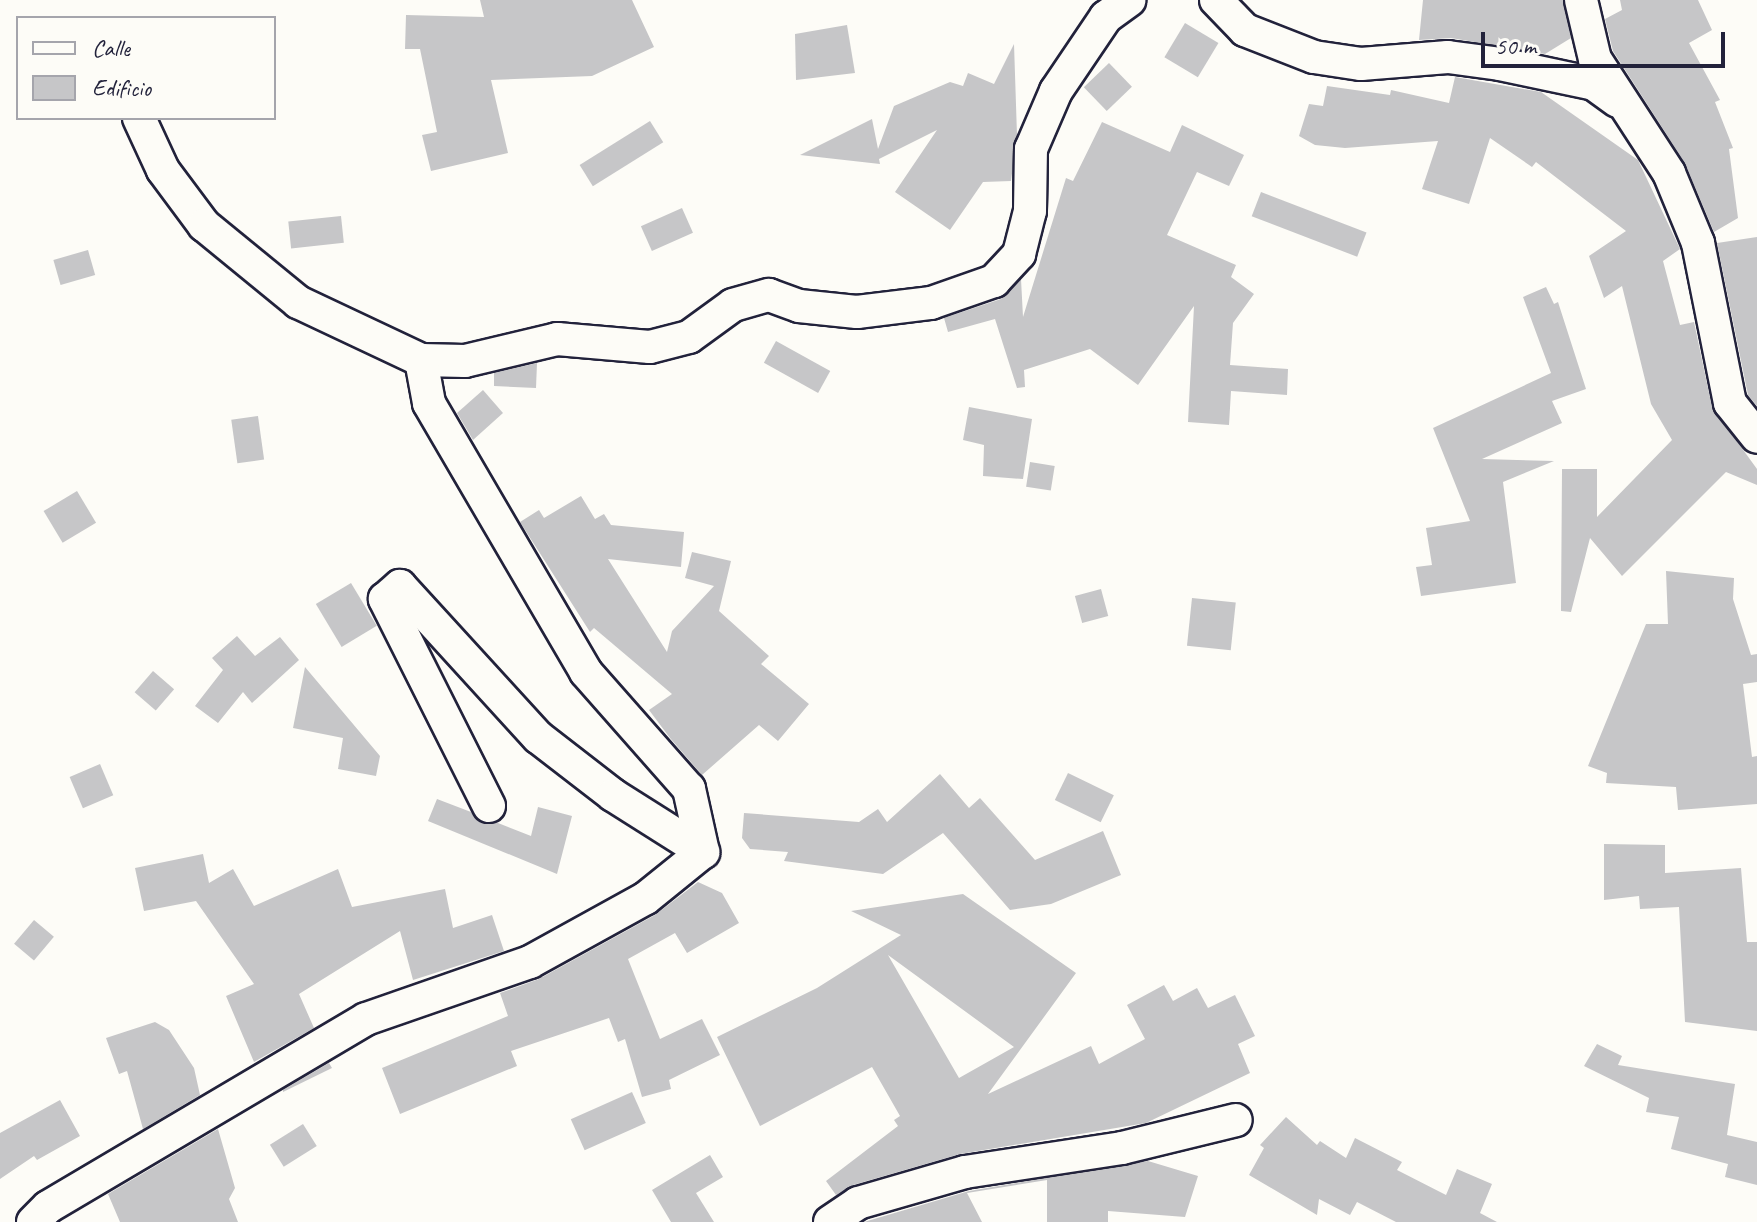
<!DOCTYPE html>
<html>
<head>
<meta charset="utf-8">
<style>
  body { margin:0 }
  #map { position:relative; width:1757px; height:1222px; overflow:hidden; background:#fdfcf7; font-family:Caveat,sans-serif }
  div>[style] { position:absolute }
  .building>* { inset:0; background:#c6c6c8; transform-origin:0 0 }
  .roads { filter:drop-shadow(2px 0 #22223b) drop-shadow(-2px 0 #22223b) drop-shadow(0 2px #22223b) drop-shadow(0 -2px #22223b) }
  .minor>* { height:32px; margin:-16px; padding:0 16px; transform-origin:16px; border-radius:16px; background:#fdfcf7 }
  span { translate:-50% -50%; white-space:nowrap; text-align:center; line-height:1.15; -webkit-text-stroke:6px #fdfcf7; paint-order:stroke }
  .legend { position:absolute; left:16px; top:16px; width:260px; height:104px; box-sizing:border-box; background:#fdfcf7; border:2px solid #a5a5ac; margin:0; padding:10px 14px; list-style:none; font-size:24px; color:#22223b }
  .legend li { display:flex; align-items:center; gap:16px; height:40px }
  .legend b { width:40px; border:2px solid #a5a5ac }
  .scale { position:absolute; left:1481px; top:32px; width:244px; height:36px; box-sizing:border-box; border:4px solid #22223b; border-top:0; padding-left:10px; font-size:24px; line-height:28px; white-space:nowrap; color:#22223b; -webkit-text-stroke:6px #fdfcf7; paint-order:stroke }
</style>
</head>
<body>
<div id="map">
  <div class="building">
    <i style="clip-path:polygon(480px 0,632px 0,654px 47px,592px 76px,491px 80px,508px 153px,431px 171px,422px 135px,437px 132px,420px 49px,405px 49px,406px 15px,484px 17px)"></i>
    <i style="clip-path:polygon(1423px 0,1563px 0,1571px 38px,1545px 54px,1451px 38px,1419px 40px)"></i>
    <i style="clip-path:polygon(1620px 0,1698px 0,1712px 30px,1689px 43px,1720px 100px,1715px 102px,1733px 148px,1729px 149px,1738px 218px,1714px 232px,1685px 163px,1613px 51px,1605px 19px,1622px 10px)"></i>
    <i style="left:1185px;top:23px;width:39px;height:40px;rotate:31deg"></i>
    <i style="clip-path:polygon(847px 25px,855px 73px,796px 80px,795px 34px)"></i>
    <i style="clip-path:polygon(1014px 44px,1017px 135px,1011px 181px,983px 182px,950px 230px,895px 192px,937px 130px,879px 159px,880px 164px,800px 155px,872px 119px,878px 149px,894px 106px,950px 82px,963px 86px,968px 73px,994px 84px)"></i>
    <i style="left:1109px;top:63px;width:33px;height:35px;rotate:46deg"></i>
    <i style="clip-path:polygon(1455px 77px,1541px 92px,1638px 160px,1680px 249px,1663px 261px,1680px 325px,1694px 322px,1712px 407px,1757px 469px,1757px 485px,1726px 472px,1622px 576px,1590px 538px,1571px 612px,1561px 611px,1562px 469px,1597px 469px,1597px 517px,1672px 440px,1651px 404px,1622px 286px,1604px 298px,1589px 256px,1626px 231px,1536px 162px,1532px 167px,1490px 138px,1469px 204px,1422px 189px,1438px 141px,1345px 148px,1315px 145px,1299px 136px,1309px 104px,1323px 106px,1327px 86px,1390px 95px,1391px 90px,1449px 103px)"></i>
    <i style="left:650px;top:121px;width:25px;height:83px;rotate:58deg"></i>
    <i style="clip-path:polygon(1102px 122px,1170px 152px,1182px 125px,1244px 155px,1229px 186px,1197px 172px,1167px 235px,1236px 265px,1231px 277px,1254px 294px,1233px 323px,1230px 365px,1288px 369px,1287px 395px,1231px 391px,1229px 425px,1188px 422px,1194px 306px,1138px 385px,1090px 349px,1024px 370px,1025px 387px,1017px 388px,995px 319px,948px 332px,944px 318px,1001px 299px,1021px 279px,1023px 317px,1066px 178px,1073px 181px)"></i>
    <i style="left:1261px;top:192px;width:113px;height:26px;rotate:21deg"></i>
    <i style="left:682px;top:208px;width:27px;height:45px;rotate:66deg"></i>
    <i style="left:341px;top:216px;width:27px;height:53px;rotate:84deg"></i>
    <i style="clip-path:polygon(1757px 237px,1757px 406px,1748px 395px,1717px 243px)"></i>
    <i style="left:88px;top:250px;width:26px;height:36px;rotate:74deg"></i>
    <i style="clip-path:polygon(1546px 287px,1554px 304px,1558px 302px,1586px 389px,1552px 401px,1562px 423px,1482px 459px,1554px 461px,1503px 482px,1516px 583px,1421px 596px,1416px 567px,1432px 565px,1426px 528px,1470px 521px,1433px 428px,1551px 373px,1523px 297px)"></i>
    <i style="left:776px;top:341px;width:62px;height:25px;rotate:29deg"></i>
    <i style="clip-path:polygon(537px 363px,536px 388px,494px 386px,494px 373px)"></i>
    <i style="clip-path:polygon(483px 390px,503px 413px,473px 440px,457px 413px)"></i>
    <i style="clip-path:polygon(969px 407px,1032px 419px,1023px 479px,983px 476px,984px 445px,963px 440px)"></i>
    <i style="left:258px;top:416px;width:44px;height:27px;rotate:82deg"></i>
    <i style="left:1030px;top:462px;width:25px;height:25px;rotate:9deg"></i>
    <i style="left:77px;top:491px;width:37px;height:39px;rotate:59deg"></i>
    <i style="clip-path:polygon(581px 496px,595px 519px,604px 514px,611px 525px,684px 532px,681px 567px,608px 559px,667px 652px,672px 631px,714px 586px,685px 578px,692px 552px,731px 561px,719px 611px,769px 656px,761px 664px,809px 704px,778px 741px,759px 725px,702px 775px,670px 738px,649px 710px,672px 694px,594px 628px,590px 632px,520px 522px,539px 510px,544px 518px)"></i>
    <i style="clip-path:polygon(1666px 571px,1734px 578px,1733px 599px,1751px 655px,1757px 654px,1757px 682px,1743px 684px,1752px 757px,1757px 756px,1757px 804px,1678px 810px,1676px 787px,1606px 783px,1607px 773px,1588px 766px,1646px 624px,1668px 624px)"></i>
    <i style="left:351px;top:583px;width:50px;height:41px;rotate:59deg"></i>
    <i style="left:1101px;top:589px;width:28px;height:27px;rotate:75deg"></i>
    <i style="left:1192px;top:598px;width:44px;height:48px;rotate:6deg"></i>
    <i style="clip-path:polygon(237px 636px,255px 656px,280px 637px,299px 660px,252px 703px,243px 692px,218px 723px,195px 706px,223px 670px,212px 658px)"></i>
    <i style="clip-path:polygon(305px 667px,380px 756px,376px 776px,338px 769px,343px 738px,293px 728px)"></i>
    <i style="left:153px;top:671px;width:28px;height:28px;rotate:41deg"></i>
    <i style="left:100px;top:764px;width:34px;height:33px;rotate:67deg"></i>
    <i style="left:1068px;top:773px;width:51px;height:30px;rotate:26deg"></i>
    <i style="clip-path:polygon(940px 774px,969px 808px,980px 798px,1035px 860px,1103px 831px,1121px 875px,1051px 904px,1010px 910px,943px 833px,883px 874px,784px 861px,788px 852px,750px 849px,742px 838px,744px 813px,859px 822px,878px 809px,887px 822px)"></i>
    <i style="clip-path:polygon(437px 799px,471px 812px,479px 822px,498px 823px,531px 836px,538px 807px,572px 816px,557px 874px,428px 821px)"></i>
    <i style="clip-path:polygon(1604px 844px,1665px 845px,1665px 873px,1741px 868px,1747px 942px,1757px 942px,1757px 1031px,1685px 1022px,1679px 907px,1640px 909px,1639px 896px,1604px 900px)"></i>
    <i style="clip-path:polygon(203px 854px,209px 883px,233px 869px,254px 906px,338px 869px,352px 907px,445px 889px,453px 928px,492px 915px,504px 951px,413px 980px,400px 931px,299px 994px,314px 1028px,254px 1062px,226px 996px,254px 984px,196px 901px,144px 911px,135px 868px)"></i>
    <i style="clip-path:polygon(698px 882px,722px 893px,739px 923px,687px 953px,675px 933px,628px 959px,660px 1039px,702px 1019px,720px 1055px,669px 1080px,671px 1089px,642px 1097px,625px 1039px,618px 1042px,609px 1018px,511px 1051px,517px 1066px,400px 1114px,382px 1068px,508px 1016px,500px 993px,539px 979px,655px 915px)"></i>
    <i style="clip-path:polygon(evenodd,963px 894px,1076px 973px,988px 1094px,1091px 1046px,1099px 1064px,1145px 1039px,1127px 1005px,1164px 985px,1173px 1001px,1197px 988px,1208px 1008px,1235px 995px,1255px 1036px,1238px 1044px,1250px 1073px,1146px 1123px,960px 1154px,853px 1185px,836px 1195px,826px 1181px,898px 1126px,894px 1120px,900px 1116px,872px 1067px,760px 1126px,717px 1037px,817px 988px,901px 935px,851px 911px,963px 894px,888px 955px,1014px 1047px,959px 1078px,888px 955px)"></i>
    <i style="left:34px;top:920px;width:26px;height:31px;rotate:40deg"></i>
    <i style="clip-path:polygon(155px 1022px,169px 1030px,194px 1068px,200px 1095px,143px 1129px,127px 1071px,119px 1074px,106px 1038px)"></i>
    <i style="clip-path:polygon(1597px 1044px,1622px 1056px,1618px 1065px,1735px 1084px,1727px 1135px,1757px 1142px,1757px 1185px,1725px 1177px,1728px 1164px,1671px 1149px,1679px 1117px,1646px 1112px,1649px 1098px,1584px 1066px)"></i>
    <i style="clip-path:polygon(329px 1063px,332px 1068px,283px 1092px,283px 1090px)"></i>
    <i style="left:632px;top:1092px;width:34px;height:67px;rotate:66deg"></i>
    <i style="clip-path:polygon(60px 1100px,80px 1136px,37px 1160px,34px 1156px,0 1179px,0 1133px)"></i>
    <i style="clip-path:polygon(1286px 1117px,1317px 1145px,1320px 1141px,1346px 1158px,1355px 1138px,1402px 1162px,1397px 1170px,1446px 1195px,1457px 1169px,1492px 1184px,1480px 1213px,1497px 1222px,1396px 1222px,1357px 1202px,1350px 1215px,1319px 1199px,1317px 1215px,1249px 1175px,1264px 1148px,1260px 1145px)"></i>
    <i style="left:303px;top:1124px;width:26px;height:39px;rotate:58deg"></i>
    <i style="clip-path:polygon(218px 1129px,235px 1188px,229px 1199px,238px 1222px,120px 1222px,108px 1194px)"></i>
    <i style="clip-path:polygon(710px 1155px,723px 1177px,696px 1193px,714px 1222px,671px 1222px,652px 1190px)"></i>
    <i style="clip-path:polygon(1148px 1161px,1198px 1176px,1185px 1217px,1108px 1211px,1108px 1222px,1047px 1222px,1047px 1180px,967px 1193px,982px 1222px,864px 1222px,969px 1191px)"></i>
  </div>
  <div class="roads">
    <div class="minor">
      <i style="left:1216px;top:0;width:42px;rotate:46deg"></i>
      <i style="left:1245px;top:30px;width:74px;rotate:21.4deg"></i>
      <i style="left:1314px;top:57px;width:48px;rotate:8.5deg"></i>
      <i style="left:1361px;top:64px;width:87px;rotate:-4.6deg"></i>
      <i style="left:1448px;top:57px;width:52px;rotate:7.7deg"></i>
      <i style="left:1500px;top:64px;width:96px;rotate:12deg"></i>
      <i style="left:1594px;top:84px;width:29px;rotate:36deg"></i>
      <i style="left:1581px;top:0;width:61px;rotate:76.7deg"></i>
      <i style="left:1595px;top:59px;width:136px;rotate:57deg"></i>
      <i style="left:1669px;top:173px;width:76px;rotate:67.5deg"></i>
      <i style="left:1698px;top:243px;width:163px;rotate:78.7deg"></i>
      <i style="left:1730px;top:403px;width:43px;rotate:51.5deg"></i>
      <i style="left:139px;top:118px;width:57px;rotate:65.2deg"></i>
      <i style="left:163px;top:170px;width:69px;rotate:53.3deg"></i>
      <i style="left:204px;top:225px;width:122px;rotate:39.3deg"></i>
      <i style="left:298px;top:302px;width:136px;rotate:25.2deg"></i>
      <i style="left:421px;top:360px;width:44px;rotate:1.3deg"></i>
      <i style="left:465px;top:361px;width:95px;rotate:-13.4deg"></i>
      <i style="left:557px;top:339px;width:93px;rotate:4.9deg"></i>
      <i style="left:650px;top:347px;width:40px;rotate:-14.4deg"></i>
      <i style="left:689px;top:337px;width:54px;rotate:-36deg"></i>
      <i style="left:733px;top:305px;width:37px;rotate:-16deg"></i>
      <i style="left:769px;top:295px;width:32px;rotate:20deg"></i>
      <i style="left:799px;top:306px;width:58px;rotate:5.9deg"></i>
      <i style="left:857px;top:312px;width:75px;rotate:-6.9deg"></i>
      <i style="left:931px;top:303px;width:67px;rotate:-19.2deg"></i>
      <i style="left:994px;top:281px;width:37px;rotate:-47deg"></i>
      <i style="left:1019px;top:254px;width:44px;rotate:-75.7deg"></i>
      <i style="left:1030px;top:211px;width:62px;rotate:-89.1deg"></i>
      <i style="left:1031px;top:149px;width:63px;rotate:-66.7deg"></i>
      <i style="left:1056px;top:91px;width:89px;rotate:-56deg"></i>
      <i style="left:1106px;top:17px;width:29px;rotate:-36deg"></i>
      <i style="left:489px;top:806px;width:232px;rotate:-116.7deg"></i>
      <i style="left:385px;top:599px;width:20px;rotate:-41deg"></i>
      <i style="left:400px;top:586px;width:205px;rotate:47.6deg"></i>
      <i style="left:538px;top:737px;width:95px;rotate:37.7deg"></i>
      <i style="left:613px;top:795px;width:107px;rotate:32.3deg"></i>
      <i style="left:33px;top:1222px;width:21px;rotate:-45deg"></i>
      <i style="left:48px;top:1207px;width:369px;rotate:-30.6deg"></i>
      <i style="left:366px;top:1019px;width:174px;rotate:-19.2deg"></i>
      <i style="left:530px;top:962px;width:132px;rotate:-28.9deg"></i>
      <i style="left:646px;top:898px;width:73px;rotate:-38.9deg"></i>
      <i style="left:703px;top:852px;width:65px;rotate:-102.5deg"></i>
      <i style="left:689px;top:789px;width:156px;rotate:-131.4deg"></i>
      <i style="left:586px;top:672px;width:311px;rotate:-120.3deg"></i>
      <i style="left:429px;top:403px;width:44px;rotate:-100.5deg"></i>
      <i style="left:830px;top:1222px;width:34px;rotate:-34deg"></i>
      <i style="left:858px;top:1203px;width:111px;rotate:-16.2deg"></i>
      <i style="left:965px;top:1172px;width:159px;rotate:-8.7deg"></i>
      <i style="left:1122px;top:1148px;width:117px;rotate:-13.8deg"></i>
    </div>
  </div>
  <ul class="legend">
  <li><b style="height:10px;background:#fdfcf7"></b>Calle</li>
  <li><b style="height:22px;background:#c6c6c8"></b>Edificio</li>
  </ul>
  <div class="scale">50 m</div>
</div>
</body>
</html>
